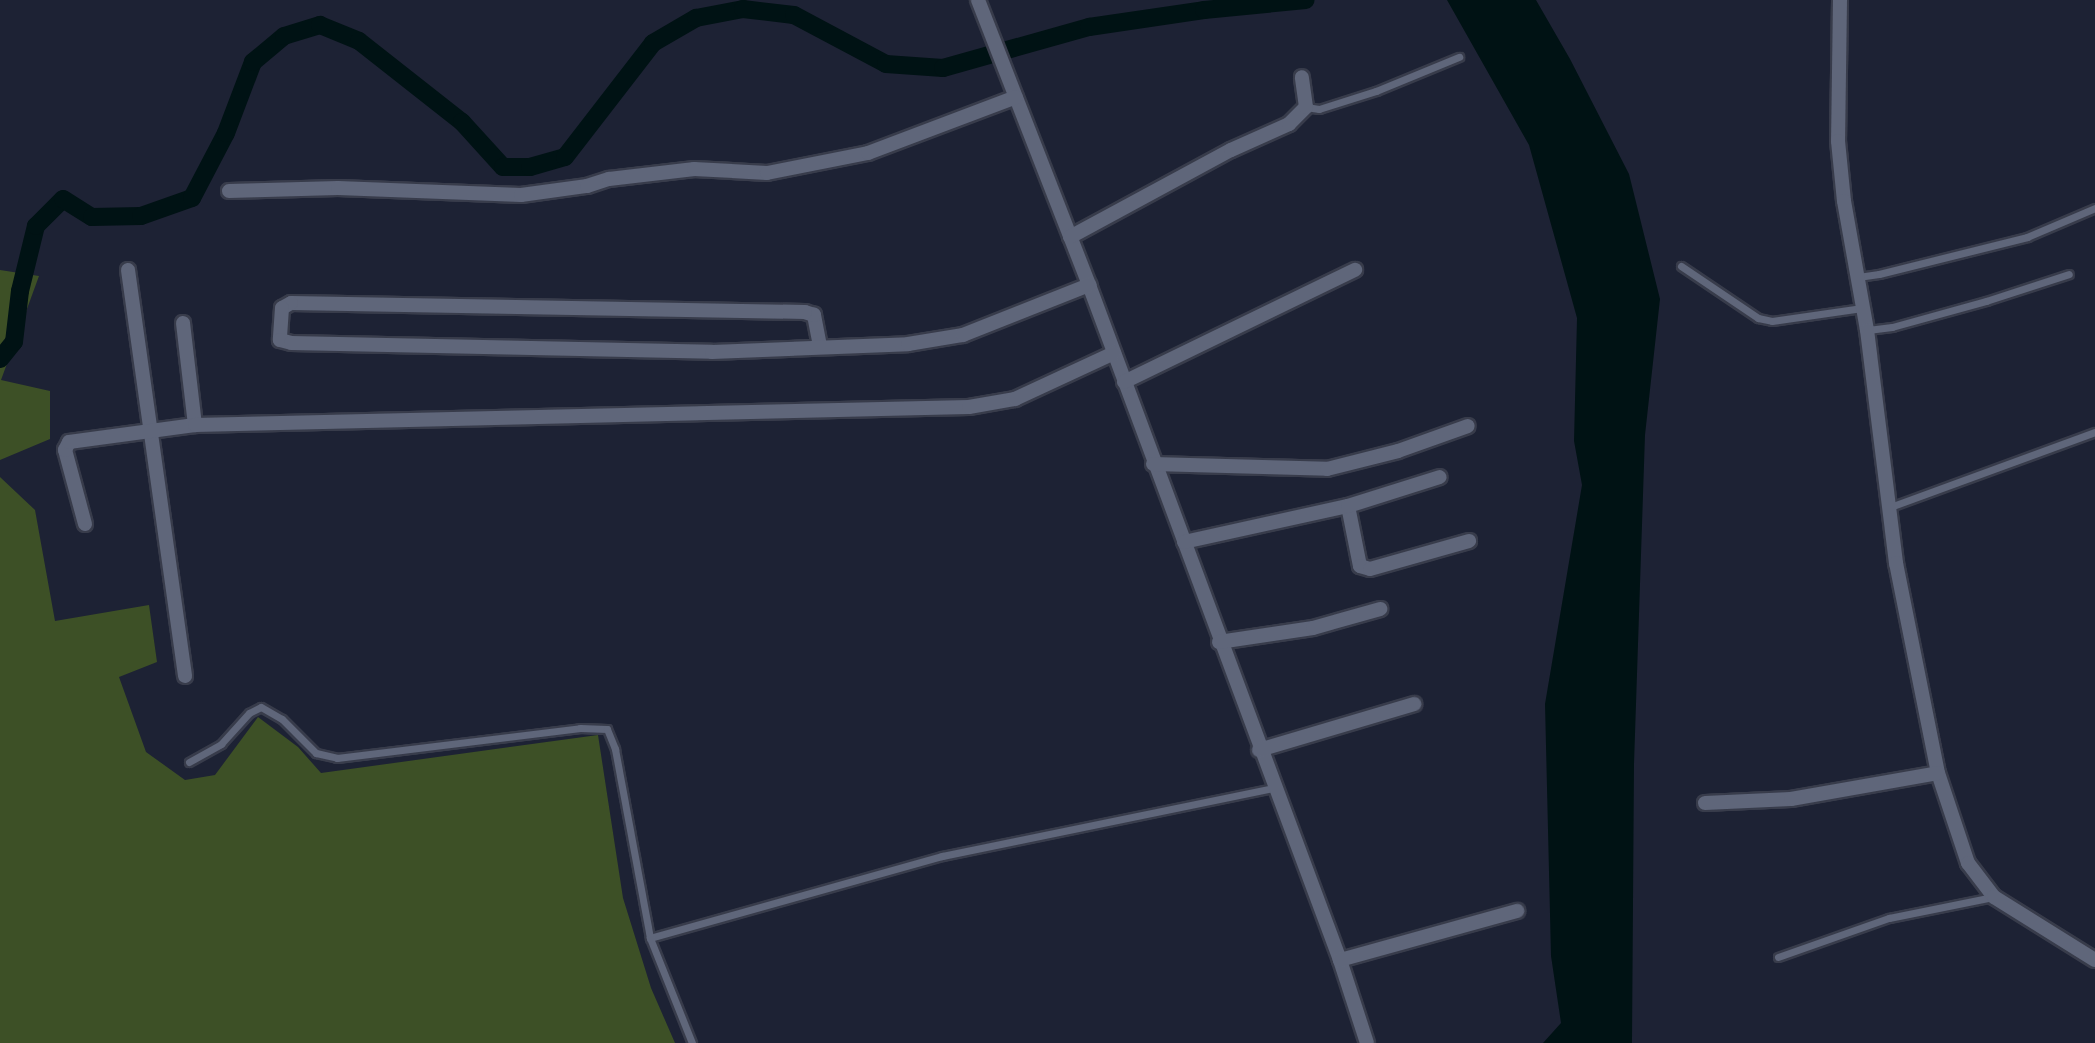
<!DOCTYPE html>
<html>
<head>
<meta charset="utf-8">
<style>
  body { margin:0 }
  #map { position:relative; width:2095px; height:1043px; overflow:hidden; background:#1d2234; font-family:Mulish,sans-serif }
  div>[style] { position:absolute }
  .green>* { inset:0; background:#3d5026 }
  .water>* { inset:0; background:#001214 }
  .canal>* { height:18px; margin:-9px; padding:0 9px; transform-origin:9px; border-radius:9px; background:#001214 }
  .roads { filter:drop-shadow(2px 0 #383c4b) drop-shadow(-2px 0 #383c4b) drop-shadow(0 2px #383c4b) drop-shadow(0 -2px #383c4b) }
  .service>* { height:7px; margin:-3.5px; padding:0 3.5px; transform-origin:3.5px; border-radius:3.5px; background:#5f667a }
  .minor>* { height:14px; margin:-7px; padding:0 7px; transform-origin:7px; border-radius:7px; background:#5f667a }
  span { translate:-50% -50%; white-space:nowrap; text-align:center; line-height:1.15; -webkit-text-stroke:5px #141929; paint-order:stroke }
</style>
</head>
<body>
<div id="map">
  <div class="green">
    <i style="clip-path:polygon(0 270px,39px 276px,1px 380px,50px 391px,50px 439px,0 460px)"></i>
    <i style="clip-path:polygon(0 477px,35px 510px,55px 621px,149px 605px,157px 662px,119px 677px,146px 752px,185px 780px,215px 775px,258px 717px,298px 747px,321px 773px,598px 735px,623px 898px,651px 988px,675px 1043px,0 1043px)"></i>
  </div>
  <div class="water">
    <i style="clip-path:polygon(1447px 0,1536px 0,1570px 59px,1629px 174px,1660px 299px,1645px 435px,1634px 764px,1632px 1043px,1543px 1043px,1561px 1023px,1551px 956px,1545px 704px,1582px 485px,1574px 441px,1577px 318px,1529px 145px)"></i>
  </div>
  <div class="canal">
    <i style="left:0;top:359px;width:22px;rotate:-51deg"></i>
    <i style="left:14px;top:342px;width:51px;rotate:-83.3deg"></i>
    <i style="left:20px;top:291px;width:67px;rotate:-76.2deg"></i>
    <i style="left:36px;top:226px;width:38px;rotate:-45deg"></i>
    <i style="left:63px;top:199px;width:34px;rotate:32deg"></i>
    <i style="left:92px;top:217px;width:49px;rotate:-1.2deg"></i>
    <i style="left:141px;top:216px;width:54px;rotate:-19.4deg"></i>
    <i style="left:192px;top:198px;width:73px;rotate:-62.4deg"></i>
    <i style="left:226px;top:133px;width:76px;rotate:-69.2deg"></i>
    <i style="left:253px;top:62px;width:40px;rotate:-40deg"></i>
    <i style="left:284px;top:36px;width:38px;rotate:-17deg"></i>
    <i style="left:320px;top:25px;width:42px;rotate:22.3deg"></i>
    <i style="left:359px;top:41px;width:131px;rotate:38.2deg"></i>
    <i style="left:462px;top:122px;width:61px;rotate:47.7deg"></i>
    <i style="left:503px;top:167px;width:27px"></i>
    <i style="left:530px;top:167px;width:36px;rotate:-16deg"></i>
    <i style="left:565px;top:157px;width:144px;rotate:-52.3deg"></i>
    <i style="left:653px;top:43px;width:50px;rotate:-30.2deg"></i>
    <i style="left:696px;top:18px;width:48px;rotate:-10.8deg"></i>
    <i style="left:743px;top:9px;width:51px;rotate:6.7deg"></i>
    <i style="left:794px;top:15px;width:104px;rotate:28deg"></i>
    <i style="left:886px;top:64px;width:57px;rotate:4deg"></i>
    <i style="left:943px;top:68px;width:152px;rotate:-15.7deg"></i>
    <i style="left:1089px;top:27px;width:116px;rotate:-8.4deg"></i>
    <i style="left:1204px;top:10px;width:102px;rotate:-5.6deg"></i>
  </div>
  <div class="roads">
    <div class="service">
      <i style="left:1306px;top:107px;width:13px;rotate:9deg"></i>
      <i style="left:1319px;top:109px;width:60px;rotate:-17.5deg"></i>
      <i style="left:1376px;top:91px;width:90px;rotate:-22.3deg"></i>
      <i style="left:1681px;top:266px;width:93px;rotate:34deg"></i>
      <i style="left:1758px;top:318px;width:14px;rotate:12deg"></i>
      <i style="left:1772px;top:321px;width:91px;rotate:-8.2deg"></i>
      <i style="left:1858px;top:277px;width:21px;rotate:-8deg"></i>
      <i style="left:1879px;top:274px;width:153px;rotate:-14deg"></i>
      <i style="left:2027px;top:237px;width:74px;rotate:-23.1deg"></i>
      <i style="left:1868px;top:330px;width:24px;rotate:-7deg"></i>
      <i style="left:1892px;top:327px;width:98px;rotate:-15.5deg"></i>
      <i style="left:1986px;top:301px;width:87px;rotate:-18deg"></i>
      <i style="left:1890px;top:507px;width:218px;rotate:-20.1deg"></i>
      <i style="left:189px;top:762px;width:37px;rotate:-29deg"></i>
      <i style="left:221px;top:744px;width:42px;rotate:-47.9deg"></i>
      <i style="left:249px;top:713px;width:13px;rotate:-27deg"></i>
      <i style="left:261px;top:707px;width:24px;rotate:30deg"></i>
      <i style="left:282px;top:719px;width:48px;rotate:45deg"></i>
      <i style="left:316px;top:753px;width:22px;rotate:13deg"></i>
      <i style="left:337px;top:758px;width:245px;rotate:-7deg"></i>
      <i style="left:580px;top:728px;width:27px;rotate:2deg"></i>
      <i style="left:607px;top:729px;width:22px;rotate:68deg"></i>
      <i style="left:615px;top:749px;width:192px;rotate:79.5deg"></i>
      <i style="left:650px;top:938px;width:303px;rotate:-15.7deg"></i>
      <i style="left:942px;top:856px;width:339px;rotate:-11.6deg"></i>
      <i style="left:650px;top:938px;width:113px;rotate:68.2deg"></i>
      <i style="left:1778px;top:957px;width:118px;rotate:-19.4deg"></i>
      <i style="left:1889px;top:918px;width:106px;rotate:-11.4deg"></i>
    </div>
    <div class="minor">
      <i style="left:978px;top:0;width:306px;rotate:68.7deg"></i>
      <i style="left:1089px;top:285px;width:720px;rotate:69.6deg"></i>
      <i style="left:1340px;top:960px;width:87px;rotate:72deg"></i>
      <i style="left:1840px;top:0;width:141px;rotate:90.8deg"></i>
      <i style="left:1838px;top:141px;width:60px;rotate:84.3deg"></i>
      <i style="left:1844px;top:201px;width:131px;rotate:79.9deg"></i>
      <i style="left:1867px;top:330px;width:235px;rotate:82.9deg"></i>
      <i style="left:1896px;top:563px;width:214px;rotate:78.7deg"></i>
      <i style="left:1938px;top:773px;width:95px;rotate:71.6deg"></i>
      <i style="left:1968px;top:863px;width:43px;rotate:52.6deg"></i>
      <i style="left:1994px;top:897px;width:119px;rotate:32deg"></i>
      <i style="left:229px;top:191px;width:109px;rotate:-1.6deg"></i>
      <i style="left:338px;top:188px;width:183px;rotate:2.2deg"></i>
      <i style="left:521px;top:195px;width:67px;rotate:-7.8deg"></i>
      <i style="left:587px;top:186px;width:23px;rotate:-18deg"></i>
      <i style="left:609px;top:179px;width:86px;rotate:-6.7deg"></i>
      <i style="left:694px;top:169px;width:73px;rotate:3.1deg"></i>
      <i style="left:767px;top:173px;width:103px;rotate:-11.2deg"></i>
      <i style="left:868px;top:153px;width:158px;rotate:-20.7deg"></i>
      <i style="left:1070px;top:237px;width:183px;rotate:-28.4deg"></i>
      <i style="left:1231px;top:150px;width:64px;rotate:-24.1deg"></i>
      <i style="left:1289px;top:124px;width:24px;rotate:-45deg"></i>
      <i style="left:1306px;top:107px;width:30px;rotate:-98deg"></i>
      <i style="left:128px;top:270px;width:410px;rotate:82deg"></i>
      <i style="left:183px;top:323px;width:103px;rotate:83.3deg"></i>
      <i style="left:820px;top:346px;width:32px;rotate:-101deg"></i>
      <i style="left:814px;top:315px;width:9px;rotate:-162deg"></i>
      <i style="left:805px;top:312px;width:514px;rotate:-179deg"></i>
      <i style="left:291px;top:303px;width:10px;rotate:151deg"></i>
      <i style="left:282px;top:308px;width:32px;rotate:94deg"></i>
      <i style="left:280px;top:340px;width:11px;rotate:15deg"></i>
      <i style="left:291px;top:343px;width:421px;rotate:1.2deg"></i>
      <i style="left:712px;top:352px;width:196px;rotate:-2.3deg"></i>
      <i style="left:908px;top:344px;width:56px;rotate:-9.3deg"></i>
      <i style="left:963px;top:335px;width:136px;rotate:-21.6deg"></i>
      <i style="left:1124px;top:382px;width:257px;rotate:-25.9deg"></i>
      <i style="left:1153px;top:464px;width:174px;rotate:1.6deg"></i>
      <i style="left:1327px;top:469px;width:73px;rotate:-14.2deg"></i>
      <i style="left:1398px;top:451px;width:74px;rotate:-19.7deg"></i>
      <i style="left:1348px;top:506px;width:61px;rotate:78.7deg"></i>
      <i style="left:1360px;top:566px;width:10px;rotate:17deg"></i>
      <i style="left:1370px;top:569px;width:103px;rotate:-15.8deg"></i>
      <i style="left:85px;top:524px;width:77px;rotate:-105.1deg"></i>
      <i style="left:65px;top:450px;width:9px;rotate:-63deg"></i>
      <i style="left:69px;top:442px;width:127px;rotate:-7.7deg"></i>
      <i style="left:195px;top:425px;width:774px;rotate:-1.33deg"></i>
      <i style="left:969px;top:407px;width:47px;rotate:-9.9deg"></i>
      <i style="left:1015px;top:399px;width:109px;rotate:-24.9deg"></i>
      <i style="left:1184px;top:542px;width:168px;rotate:-12.4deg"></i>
      <i style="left:1348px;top:506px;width:96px;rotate:-17.5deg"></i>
      <i style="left:1219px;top:642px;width:95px;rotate:-8.5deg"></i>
      <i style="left:1313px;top:628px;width:70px;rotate:-15.8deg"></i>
      <i style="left:1259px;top:750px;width:162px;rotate:-16.5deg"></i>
      <i style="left:1705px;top:803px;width:86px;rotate:-2.7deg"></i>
      <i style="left:1791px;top:799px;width:149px;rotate:-10deg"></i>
      <i style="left:1340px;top:960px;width:184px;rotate:-15.5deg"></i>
    </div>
  </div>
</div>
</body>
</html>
